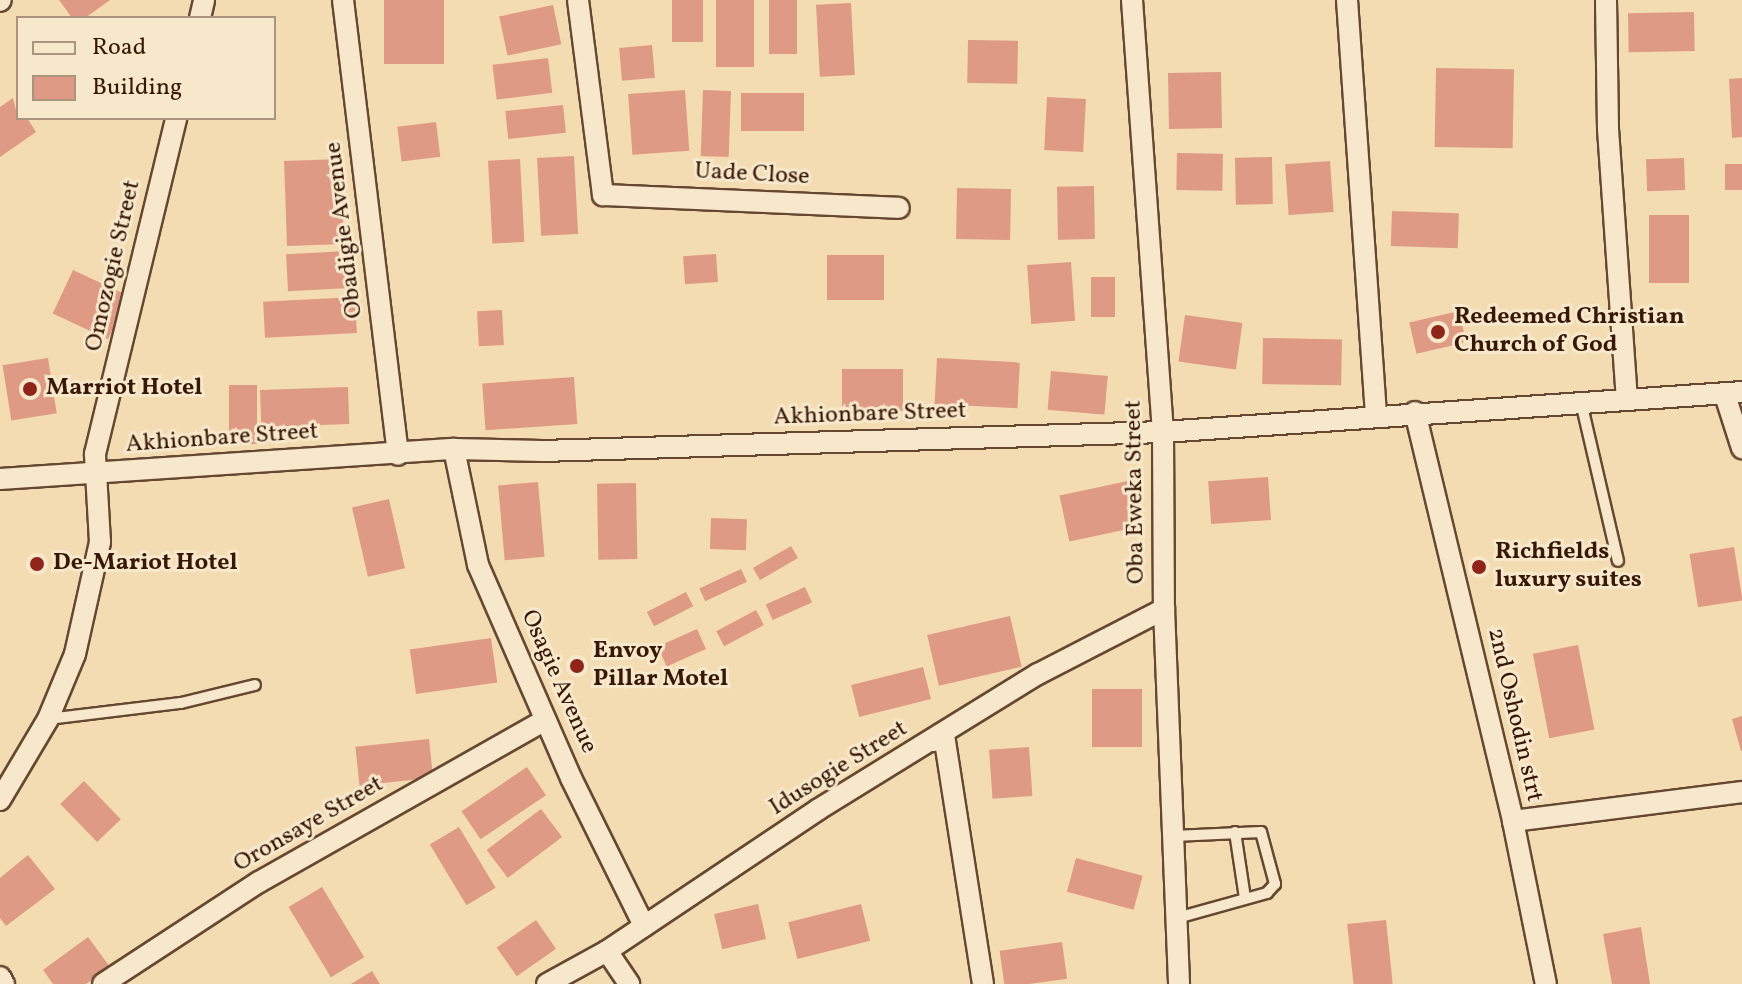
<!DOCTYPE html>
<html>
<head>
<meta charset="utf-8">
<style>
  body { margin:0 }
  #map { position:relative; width:1742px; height:984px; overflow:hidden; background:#f3dcb1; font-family:Vollkorn,serif }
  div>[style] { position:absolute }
  .building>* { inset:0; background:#df9a84; transform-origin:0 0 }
  .roads { filter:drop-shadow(2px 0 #664831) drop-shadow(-2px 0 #664831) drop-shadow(0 2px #664831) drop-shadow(0 -2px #664831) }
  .lane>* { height:10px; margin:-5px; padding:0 5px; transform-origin:5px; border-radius:5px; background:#f7e8cc }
  .street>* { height:20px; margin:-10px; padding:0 10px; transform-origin:10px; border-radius:10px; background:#f7e8cc }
  .dots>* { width:22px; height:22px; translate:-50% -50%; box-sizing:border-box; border:4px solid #f7e8cc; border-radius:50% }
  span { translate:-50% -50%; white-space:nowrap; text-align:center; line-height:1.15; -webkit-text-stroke:6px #f7e8cc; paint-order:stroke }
  .street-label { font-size:24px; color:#371706 }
  .poi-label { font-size:24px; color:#371706; font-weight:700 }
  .left { translate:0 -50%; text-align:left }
  .legend { position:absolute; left:16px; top:16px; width:260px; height:104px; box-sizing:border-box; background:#f7e8cc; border:2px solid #aa947d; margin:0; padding:10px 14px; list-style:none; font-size:24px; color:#371706 }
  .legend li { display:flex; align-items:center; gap:16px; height:40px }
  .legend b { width:40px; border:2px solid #aa947d }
</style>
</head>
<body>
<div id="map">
  <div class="building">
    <i style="clip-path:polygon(59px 0,110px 0,85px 18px,72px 18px)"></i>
    <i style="left:384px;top:0;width:60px;height:64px"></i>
    <i style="left:672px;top:0;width:31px;height:42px"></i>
    <i style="left:716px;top:0;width:38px;height:67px"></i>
    <i style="left:769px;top:0;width:28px;height:54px"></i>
    <i style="left:851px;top:3px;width:72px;height:35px;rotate:87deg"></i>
    <i style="left:553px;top:5px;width:40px;height:55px;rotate:78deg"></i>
    <i style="left:1694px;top:12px;width:39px;height:66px;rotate:89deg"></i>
    <i style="left:968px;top:40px;width:50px;height:43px;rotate:1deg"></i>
    <i style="left:652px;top:45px;width:33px;height:33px;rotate:85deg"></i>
    <i style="left:548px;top:58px;width:35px;height:56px;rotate:83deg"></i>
    <i style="left:1436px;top:68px;width:78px;height:79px;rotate:1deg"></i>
    <i style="left:1221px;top:72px;width:56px;height:53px;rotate:89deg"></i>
    <i style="clip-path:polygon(1742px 78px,1742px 137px,1732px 138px,1729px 79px)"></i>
    <i style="left:685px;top:90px;width:61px;height:57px;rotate:86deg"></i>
    <i style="left:703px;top:90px;width:28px;height:66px;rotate:2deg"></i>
    <i style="left:741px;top:93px;width:63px;height:38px"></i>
    <i style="left:1047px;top:97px;width:39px;height:53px;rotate:3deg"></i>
    <i style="clip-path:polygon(13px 98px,18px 118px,27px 118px,36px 132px,0 157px,0 107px)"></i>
    <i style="left:563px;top:105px;width:28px;height:58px;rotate:84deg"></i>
    <i style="left:436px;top:122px;width:35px;height:39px;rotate:83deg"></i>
    <i style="left:1177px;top:153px;width:46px;height:37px;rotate:1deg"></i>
    <i style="left:574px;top:156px;width:78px;height:37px;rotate:87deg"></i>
    <i style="left:1272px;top:157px;width:47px;height:37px;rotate:89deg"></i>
    <i style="left:1684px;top:158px;width:32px;height:38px;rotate:88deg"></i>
    <i style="left:341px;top:159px;width:85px;height:57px;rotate:88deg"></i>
    <i style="left:520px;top:159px;width:83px;height:32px;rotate:87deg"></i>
    <i style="left:1330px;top:161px;width:51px;height:45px;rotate:86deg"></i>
    <i style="left:1742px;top:164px;width:26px;height:17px;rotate:90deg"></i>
    <i style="left:1094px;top:186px;width:53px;height:37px;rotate:89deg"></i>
    <i style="left:957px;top:188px;width:54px;height:51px;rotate:1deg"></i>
    <i style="left:1392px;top:211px;width:67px;height:35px;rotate:2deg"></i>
    <i style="left:1649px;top:215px;width:40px;height:68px"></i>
    <i style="left:347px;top:251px;width:37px;height:61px;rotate:87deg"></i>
    <i style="left:716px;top:254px;width:28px;height:33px;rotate:86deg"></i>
    <i style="left:827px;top:255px;width:57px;height:45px"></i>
    <i style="left:1071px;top:262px;width:59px;height:44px;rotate:86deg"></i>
    <i style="left:73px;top:270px;width:61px;height:48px;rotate:25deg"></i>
    <i style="left:1091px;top:277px;width:24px;height:40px"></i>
    <i style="left:355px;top:297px;width:36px;height:92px;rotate:87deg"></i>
    <i style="left:502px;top:310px;width:35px;height:25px;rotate:87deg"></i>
    <i style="left:1459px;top:311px;width:32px;height:51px;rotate:77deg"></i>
    <i style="left:1185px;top:315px;width:58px;height:47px;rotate:8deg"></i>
    <i style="left:1263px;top:338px;width:79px;height:46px;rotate:1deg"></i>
    <i style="left:48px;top:358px;width:56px;height:46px;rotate:81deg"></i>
    <i style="left:937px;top:358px;width:83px;height:46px;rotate:3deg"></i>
    <i style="left:903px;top:369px;width:42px;height:61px;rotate:90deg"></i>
    <i style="left:1051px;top:371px;width:57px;height:39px;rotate:5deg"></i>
    <i style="left:574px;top:377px;width:47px;height:92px;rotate:86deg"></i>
    <i style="left:229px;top:385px;width:28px;height:59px"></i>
    <i style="left:348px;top:387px;width:37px;height:88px;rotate:88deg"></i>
    <i style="left:1268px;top:477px;width:43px;height:60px;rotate:86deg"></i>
    <i style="left:1128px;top:481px;width:47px;height:70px;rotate:78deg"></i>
    <i style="left:538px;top:482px;width:75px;height:40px;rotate:85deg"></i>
    <i style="left:636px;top:483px;width:76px;height:39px;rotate:89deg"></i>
    <i style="left:389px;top:499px;width:71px;height:38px;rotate:77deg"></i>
    <i style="left:711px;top:518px;width:36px;height:31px;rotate:2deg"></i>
    <i style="left:791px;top:546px;width:14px;height:44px;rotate:60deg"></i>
    <i style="left:1734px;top:547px;width:54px;height:45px;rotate:81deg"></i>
    <i style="left:741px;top:569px;width:14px;height:46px;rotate:65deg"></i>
    <i style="left:805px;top:587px;width:17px;height:43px;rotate:66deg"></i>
    <i style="left:686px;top:592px;width:16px;height:44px;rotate:63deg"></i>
    <i style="left:756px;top:610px;width:17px;height:45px;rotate:62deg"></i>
    <i style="left:1010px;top:616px;width:52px;height:85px;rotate:77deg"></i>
    <i style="left:697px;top:629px;width:22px;height:43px;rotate:66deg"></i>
    <i style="left:491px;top:638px;width:45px;height:82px;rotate:82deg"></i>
    <i style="left:1578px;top:645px;width:86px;height:46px;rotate:79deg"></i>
    <i style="left:923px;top:667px;width:33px;height:74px;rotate:76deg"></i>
    <i style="left:1092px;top:689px;width:50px;height:58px"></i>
    <i style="clip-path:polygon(1742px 716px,1742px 751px,1741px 751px,1732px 719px)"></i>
    <i style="left:429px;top:739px;width:39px;height:74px;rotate:84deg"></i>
    <i style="left:1029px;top:747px;width:49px;height:40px;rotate:86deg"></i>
    <i style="left:527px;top:767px;width:34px;height:79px;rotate:56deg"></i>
    <i style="left:84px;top:781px;width:53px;height:33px;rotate:46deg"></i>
    <i style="left:541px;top:809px;width:35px;height:68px;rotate:53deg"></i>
    <i style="left:459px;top:827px;width:71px;height:34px;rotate:59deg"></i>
    <i style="clip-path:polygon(28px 855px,55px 889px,6px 926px,0 918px,0 878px)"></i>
    <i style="left:1076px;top:858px;width:69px;height:35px;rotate:15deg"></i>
    <i style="left:322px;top:887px;width:82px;height:39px;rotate:59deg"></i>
    <i style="left:758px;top:904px;width:36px;height:45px;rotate:77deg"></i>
    <i style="left:861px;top:904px;width:38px;height:75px;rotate:76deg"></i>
    <i style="left:536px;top:920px;width:35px;height:48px;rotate:55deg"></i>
    <i style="left:1386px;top:920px;width:64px;height:39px;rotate:84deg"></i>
    <i style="clip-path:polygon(1641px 927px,1650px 984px,1612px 984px,1603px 934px)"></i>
    <i style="clip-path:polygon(88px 937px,110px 967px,86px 984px,53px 984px,43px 970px)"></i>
    <i style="left:1062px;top:942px;width:37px;height:63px;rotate:82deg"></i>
    <i style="clip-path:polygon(372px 971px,380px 984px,351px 984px)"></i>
  </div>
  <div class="roads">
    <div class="lane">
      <i style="left:1581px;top:402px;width:163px;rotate:76.9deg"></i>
      <i style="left:48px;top:719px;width:134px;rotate:-6.9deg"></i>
      <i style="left:181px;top:703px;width:76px;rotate:-13.7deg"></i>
      <i style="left:1235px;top:832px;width:67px;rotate:81.4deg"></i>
      <i style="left:1174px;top:836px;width:87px;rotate:-2.6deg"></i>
      <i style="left:1261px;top:832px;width:54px;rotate:74.9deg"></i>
      <i style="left:1275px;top:884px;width:12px;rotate:132deg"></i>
      <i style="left:1267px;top:893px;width:93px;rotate:164.5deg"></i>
    </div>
    <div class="street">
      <i style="left:343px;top:0;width:458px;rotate:83.1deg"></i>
      <i style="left:578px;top:0;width:197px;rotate:82.7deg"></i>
      <i style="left:603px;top:195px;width:296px;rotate:2.5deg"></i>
      <i style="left:1132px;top:0;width:433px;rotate:85.9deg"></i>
      <i style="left:1163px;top:432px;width:177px;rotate:89.7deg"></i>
      <i style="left:1164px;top:609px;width:375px;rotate:87.7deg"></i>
      <i style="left:1347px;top:0;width:415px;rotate:86deg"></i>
      <i style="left:1606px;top:0;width:129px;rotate:89.1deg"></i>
      <i style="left:1608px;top:129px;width:270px;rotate:86deg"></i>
      <i style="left:0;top:1px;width:1px;rotate:-45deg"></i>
      <i style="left:200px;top:18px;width:18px;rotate:-77deg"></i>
      <i style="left:1725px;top:395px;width:56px;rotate:72.2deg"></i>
      <i style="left:1415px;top:412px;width:421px;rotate:76.5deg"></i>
      <i style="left:1513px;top:821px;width:166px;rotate:78.6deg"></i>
      <i style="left:454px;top:449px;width:118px;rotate:78.3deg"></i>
      <i style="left:478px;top:565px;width:232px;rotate:66.4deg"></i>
      <i style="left:571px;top:778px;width:165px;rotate:63.7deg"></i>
      <i style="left:0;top:479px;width:455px;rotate:-3.8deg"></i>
      <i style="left:454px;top:449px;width:88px;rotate:1.3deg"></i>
      <i style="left:542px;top:451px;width:621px;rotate:-1.75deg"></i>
      <i style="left:1163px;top:432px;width:580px;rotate:-3.95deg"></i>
      <i style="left:934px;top:741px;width:12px;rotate:-31deg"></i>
      <i style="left:944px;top:735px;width:252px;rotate:81.1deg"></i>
      <i style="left:0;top:800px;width:94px;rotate:-59.3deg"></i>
      <i style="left:48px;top:719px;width:70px;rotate:-67.4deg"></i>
      <i style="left:75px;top:654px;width:115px;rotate:-77.4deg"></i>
      <i style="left:100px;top:542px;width:88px;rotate:-93.3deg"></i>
      <i style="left:95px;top:454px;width:346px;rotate:-76.4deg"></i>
      <i style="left:1513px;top:821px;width:231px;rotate:-7.2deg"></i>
      <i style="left:607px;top:951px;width:40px;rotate:56deg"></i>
      <i style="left:0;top:977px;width:8px;rotate:60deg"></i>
      <i style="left:103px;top:984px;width:186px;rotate:-33.2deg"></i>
      <i style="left:259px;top:882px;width:329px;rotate:-29.5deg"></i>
      <i style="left:547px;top:984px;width:68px;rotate:-28.8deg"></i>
      <i style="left:607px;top:951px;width:255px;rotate:-33.8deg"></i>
      <i style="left:819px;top:809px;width:257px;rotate:-31.7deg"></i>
      <i style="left:1038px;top:674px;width:142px;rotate:-27.3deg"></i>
    </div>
  </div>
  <div class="dots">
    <i style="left:1438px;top:332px;background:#8f2418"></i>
    <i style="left:30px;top:389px;background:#8f2418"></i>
    <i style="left:37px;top:564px;background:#8f2418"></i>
    <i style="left:1479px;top:567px;background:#8f2418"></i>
    <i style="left:577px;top:666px;background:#8f2418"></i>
  </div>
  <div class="street-label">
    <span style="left:752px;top:175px;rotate:3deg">Uade Close</span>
    <span style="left:345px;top:230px;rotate:-97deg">Obadigie Avenue</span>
    <span style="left:114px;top:266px;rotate:-77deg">Omozogie Street</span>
    <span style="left:870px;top:415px;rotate:-2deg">Akhionbare Street</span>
    <span style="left:222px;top:439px;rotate:-4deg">Akhionbare Street</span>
    <span style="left:1136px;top:492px;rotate:-91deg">Oba Eweka Street</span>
    <span style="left:558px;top:682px;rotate:66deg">Osagie Avenue</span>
    <span style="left:1514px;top:715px;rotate:77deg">2nd Oshodin strt</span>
    <span style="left:839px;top:769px;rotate:-32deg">Idusogie Street</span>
    <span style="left:309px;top:825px;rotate:-30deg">Oronsaye Street</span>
  </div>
  <div class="poi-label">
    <span class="left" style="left:1454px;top:332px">Redeemed Christian<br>Church of God</span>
    <span class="left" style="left:46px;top:389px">Marriot Hotel</span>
    <span class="left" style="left:1495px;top:567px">Richfields<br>luxury suites</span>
    <span class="left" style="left:53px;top:564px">De-Mariot Hotel</span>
    <span class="left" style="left:593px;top:666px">Envoy<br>Pillar Motel</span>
  </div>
  <ul class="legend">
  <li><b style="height:10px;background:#f7e8cc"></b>Road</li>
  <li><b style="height:22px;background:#df9a84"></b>Building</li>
  </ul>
</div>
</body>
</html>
